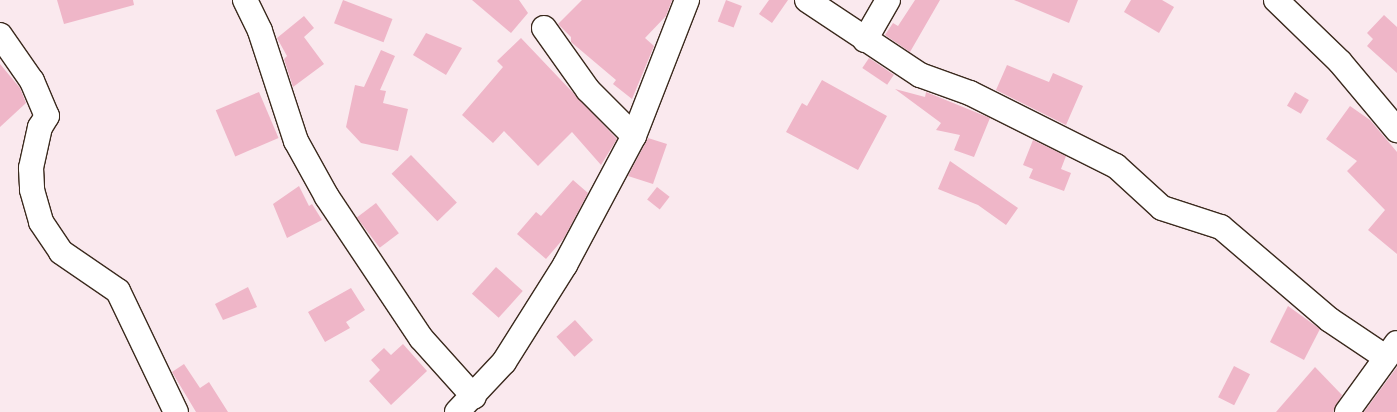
<!DOCTYPE html>
<html>
<head>
<meta charset="utf-8">
<style>
  body { margin:0 }
  #map { position:relative; width:1397px; height:412px; overflow:hidden; background:#fae9ee; font-family:Delius,sans-serif }
  div>[style] { position:absolute }
  .building>* { inset:0; background:#efb6c8; transform-origin:0 0 }
  .roads { filter:drop-shadow(1px 0 #3b2a1e) drop-shadow(-1px 0 #3b2a1e) drop-shadow(0 1px #3b2a1e) drop-shadow(0 -1px #3b2a1e) }
  .minor>* { height:24px; margin:-12px; padding:0 12px; transform-origin:12px; border-radius:12px; background:#fff }
  span { translate:-50% -50%; white-space:nowrap; text-align:center; line-height:1.15; -webkit-text-stroke:4px #fff; paint-order:stroke }
</style>
</head>
<body>
<div id="map">
  <div class="building">
    <i style="clip-path:polygon(57px 0,133px 0,134px 5px,64px 24px)"></i>
    <i style="left:343px;top:0;width:53px;height:25px;rotate:21deg"></i>
    <i style="clip-path:polygon(472px 0,519px 0,528px 13px,511px 33px)"></i>
    <i style="clip-path:polygon(582px 0,672px 0,666px 16px,645px 38px,654px 46px,632px 99px,613px 84px,616px 80px,571px 42px,571px 37px,558px 24px)"></i>
    <i style="left:726px;top:0;width:17px;height:23px;rotate:21deg"></i>
    <i style="clip-path:polygon(769px 0,788px 0,772px 23px,759px 14px)"></i>
    <i style="clip-path:polygon(915px 0,940px 0,910px 52px,885px 35px,893px 23px,898px 26px)"></i>
    <i style="clip-path:polygon(1014px 0,1078px 0,1069px 23px)"></i>
    <i style="clip-path:polygon(1131px 0,1162px 0,1174px 7px,1159px 33px,1124px 12px)"></i>
    <i style="clip-path:polygon(1384px 15px,1397px 27px,1397px 73px,1367px 46px,1373px 39px,1367px 33px)"></i>
    <i style="clip-path:polygon(304px 16px,314px 28px,304px 37px,324px 64px,293px 87px,284px 59px,287px 56px,277px 38px)"></i>
    <i style="clip-path:polygon(426px 33px,462px 48px,446px 75px,413px 55px)"></i>
    <i style="clip-path:polygon(521px 38px,617px 139px,601px 165px,572px 132px,538px 166px,504px 131px,493px 143px,462px 115px,503px 67px,497px 61px)"></i>
    <i style="clip-path:polygon(381px 50px,395px 56px,380px 90px,386px 91px,383px 103px,408px 109px,398px 151px,361px 143px,346px 127px,355px 85px,364px 87px)"></i>
    <i style="left:869px;top:58px;width:30px;height:12px;rotate:34deg"></i>
    <i style="clip-path:polygon(0 64px,20px 88px,26px 103px,0 127px)"></i>
    <i style="clip-path:polygon(1007px 65px,1049px 82px,1053px 73px,1083px 86px,1066px 125px,996px 90px)"></i>
    <i style="clip-path:polygon(822px 80px,887px 116px,858px 170px,786px 132px,802px 103px,807px 106px)"></i>
    <i style="clip-path:polygon(895px 89px,925px 97px,926px 92px,990px 118px,974px 157px,954px 150px,960px 135px,936px 130px,941px 123px)"></i>
    <i style="left:259px;top:92px;width:50px;height:47px;rotate:67deg"></i>
    <i style="left:1295px;top:92px;width:16px;height:16px;rotate:30deg"></i>
    <i style="clip-path:polygon(1350px 106px,1370px 120px,1397px 152px,1397px 254px,1368px 230px,1385px 210px,1347px 171px,1357px 161px,1326px 139px)"></i>
    <i style="clip-path:polygon(648px 138px,667px 144px,653px 184px,628px 176px)"></i>
    <i style="clip-path:polygon(1033px 140px,1066px 156px,1061px 169px,1071px 173px,1064px 191px,1029px 178px,1033px 169px,1023px 165px)"></i>
    <i style="left:411px;top:155px;width:66px;height:27px;rotate:46deg"></i>
    <i style="clip-path:polygon(950px 161px,1018px 208px,1006px 225px,978px 205px,938px 189px)"></i>
    <i style="clip-path:polygon(573px 180px,588px 193px,564px 238px,546px 259px,517px 234px,536px 212px,541px 216px)"></i>
    <i style="clip-path:polygon(299px 186px,309px 206px,312px 204px,322px 220px,287px 238px,273px 204px)"></i>
    <i style="left:657px;top:187px;width:16px;height:16px;rotate:38deg"></i>
    <i style="left:376px;top:203px;width:38px;height:24px;rotate:53deg"></i>
    <i style="left:496px;top:267px;width:36px;height:36px;rotate:42deg"></i>
    <i style="clip-path:polygon(248px 287px,257px 307px,223px 320px,215px 304px)"></i>
    <i style="clip-path:polygon(351px 288px,365px 310px,346px 322px,350px 328px,325px 342px,308px 312px)"></i>
    <i style="clip-path:polygon(1288px 306px,1320px 329px,1304px 360px,1270px 342px)"></i>
    <i style="left:575px;top:320px;width:27px;height:25px;rotate:48deg"></i>
    <i style="clip-path:polygon(403px 344px,427px 371px,391px 405px,369px 381px,380px 370px,371px 360px,384px 348px,391px 355px)"></i>
    <i style="clip-path:polygon(184px 364px,200px 388px,209px 382px,228px 412px,196px 412px,172px 372px)"></i>
    <i style="left:1234px;top:366px;width:18px;height:35px;rotate:27deg"></i>
    <i style="clip-path:polygon(1397px 366px,1397px 412px,1364px 412px,1397px 367px)"></i>
    <i style="clip-path:polygon(1315px 367px,1342px 395px,1333px 412px,1276px 412px)"></i>
  </div>
  <div class="roads">
    <div class="minor">
      <i style="left:245px;top:0;width:34px;rotate:64deg"></i>
      <i style="left:260px;top:31px;width:116px;rotate:71.9deg"></i>
      <i style="left:296px;top:141px;width:64px;rotate:61deg"></i>
      <i style="left:327px;top:197px;width:169px;rotate:56.3deg"></i>
      <i style="left:421px;top:338px;width:79px;rotate:48.1deg"></i>
      <i style="left:807px;top:0;width:136px;rotate:33.6deg"></i>
      <i style="left:920px;top:75px;width:53px;rotate:19.8deg"></i>
      <i style="left:970px;top:93px;width:163px;rotate:26.6deg"></i>
      <i style="left:1116px;top:166px;width:62px;rotate:42.4deg"></i>
      <i style="left:1162px;top:208px;width:62px;rotate:17.9deg"></i>
      <i style="left:1221px;top:227px;width:143px;rotate:40.5deg"></i>
      <i style="left:1330px;top:320px;width:66px;rotate:33.9deg"></i>
      <i style="left:1276px;top:0;width:89px;rotate:44.1deg"></i>
      <i style="left:1340px;top:62px;width:89px;rotate:50deg"></i>
      <i style="left:544px;top:28px;width:76px;rotate:54.6deg"></i>
      <i style="left:588px;top:90px;width:65px;rotate:45deg"></i>
      <i style="left:0;top:35px;width:56px;rotate:55.2deg"></i>
      <i style="left:32px;top:81px;width:38px;rotate:67deg"></i>
      <i style="left:47px;top:116px;width:13px;rotate:122deg"></i>
      <i style="left:40px;top:127px;width:42px;rotate:102.4deg"></i>
      <i style="left:31px;top:168px;width:22px;rotate:87deg"></i>
      <i style="left:32px;top:190px;width:33px;rotate:74deg"></i>
      <i style="left:41px;top:222px;width:36px;rotate:56deg"></i>
      <i style="left:61px;top:252px;width:69px;rotate:34.4deg"></i>
      <i style="left:118px;top:291px;width:134px;rotate:64.4deg"></i>
      <i style="left:865px;top:40px;width:46px;rotate:-60.1deg"></i>
      <i style="left:457px;top:412px;width:69px;rotate:-46.8deg"></i>
      <i style="left:504px;top:362px;width:115px;rotate:-57.8deg"></i>
      <i style="left:565px;top:265px;width:146px;rotate:-61.9deg"></i>
      <i style="left:634px;top:136px;width:146px;rotate:-68.7deg"></i>
      <i style="left:1347px;top:412px;width:85px;rotate:-54.1deg"></i>
    </div>
  </div>
</div>
</body>
</html>
